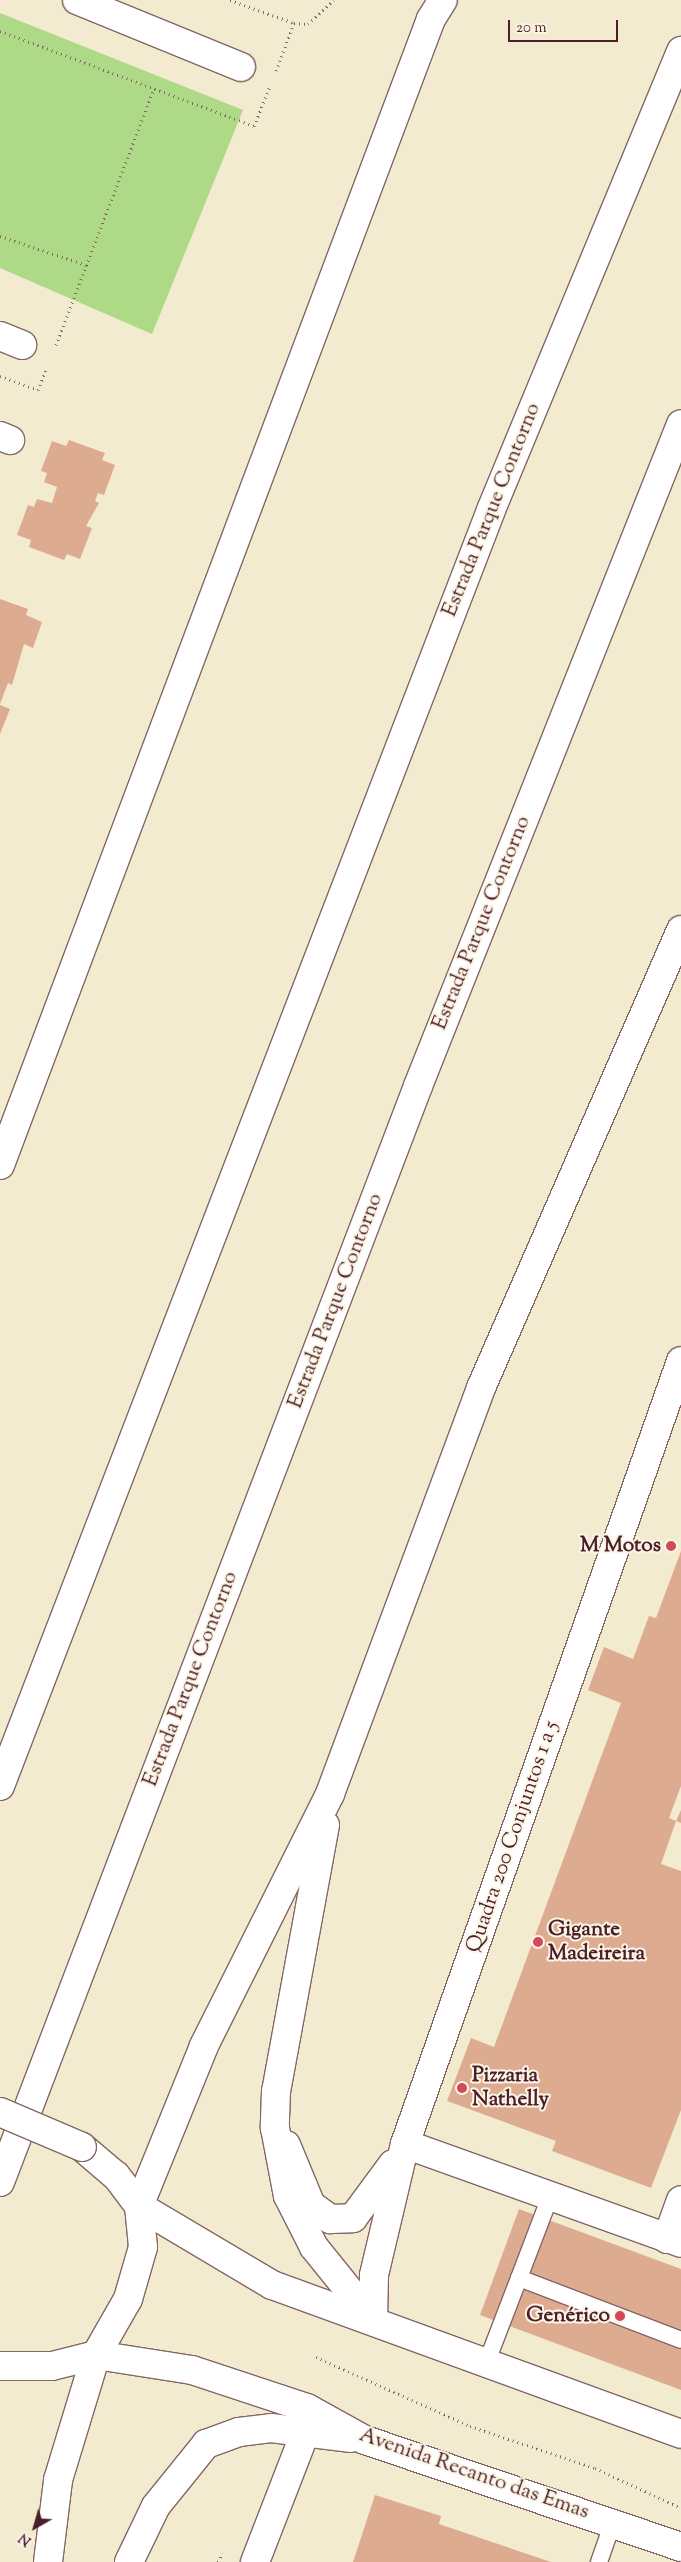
<!DOCTYPE html>
<html>
<head>
<meta charset="utf-8">
<style>
  body { margin:0 }
  #map { position:relative; width:681px; height:2562px; overflow:hidden; background:#f3ebd0; font-family:"Sorts Mill Goudy",serif }
  div>[style] { position:absolute }
  .green>* { inset:0; background:#aed986 }
  .building>* { inset:0; background:#ddab90 }
  .path>* { height:3px; margin-top:-1.5px; transform-origin:0; background:repeating-linear-gradient(90deg,#856665 0 1px,transparent 0 5px) }
  .roads { filter:drop-shadow(1px 0 #856665) drop-shadow(-1px 0 #856665) drop-shadow(0 1px #856665) drop-shadow(0 -1px #856665) }
  .service>* { height:16px; margin:-8px; padding:0 8px; transform-origin:8px; border-radius:8px; background:#fff }
  .minor>* { height:28px; margin:-14px; padding:0 14px; transform-origin:14px; border-radius:14px; background:#fff }
  .tertiary>* { height:28px; margin:-14px; padding:0 14px; transform-origin:14px; border-radius:14px; background:#fff }
  .secondary>* { height:28px; margin:-14px; padding:0 14px; transform-origin:14px; border-radius:14px; background:#fff }
  .trunk>* { height:28px; margin:-14px; padding:0 14px; transform-origin:14px; border-radius:14px; background:#fff }
  .bridges { filter:drop-shadow(1px 0 #856665) drop-shadow(-1px 0 #856665) drop-shadow(0 1px #856665) drop-shadow(0 -1px #856665) }
  .secondary-bridge>* { height:28px; margin:-14px; padding:0 14px; transform-origin:14px; border-radius:14px; background:#fff }
  .dots>* { width:14px; height:14px; translate:-50% -50%; box-sizing:border-box; border:2px solid #fcf5e5; border-radius:50% }
  span { translate:-50% -50%; white-space:nowrap; text-align:center; line-height:1.15; -webkit-text-stroke:4px #fcf5e5; paint-order:stroke }
  .street-label { font-size:21px; color:#4a1f2b }
  .poi-label { font-size:21px; color:#4a1f2b; font-weight:700 }
  .right { translate:-100% -50%; text-align:right }
  .left { translate:0 -50%; text-align:left }
  .north { position:absolute; left:10px; top:2502px; width:50px; height:50px; -webkit-text-stroke:4px #fcf5e5; paint-order:stroke; rotate:218deg; font-size:14px; font-weight:700; line-height:20px; text-align:center; color:#4a1f2b }
  .north::after { content:''; display:block; margin:auto; width:18px; height:22px; background:#4a1f2b; clip-path:polygon(50% 0,100% 100%,50% 72%,0 100%) }
  .scale { position:absolute; left:508px; top:20px; width:110px; height:22px; box-sizing:border-box; border:2px solid #4a1f2b; border-top:0; padding-left:6px; font-size:15px; line-height:18px; white-space:nowrap; color:#4a1f2b; -webkit-text-stroke:4px #fcf5e5; paint-order:stroke }
</style>
</head>
<body>
<div id="map">
  <div class="green">
    <i style="clip-path:polygon(0 13px,243px 110px,152px 334px,0 268px)"></i>
  </div>
  <div class="building">
    <i style="clip-path:polygon(69px 440px,105px 453px,102px 460px,115px 465px,104px 495px,98px 493px,95px 501px,99px 503px,86px 526px,92px 528px,80px 559px,67px 554px,64px 560px,29px 547px,31px 540px,17px 535px,28px 505px,34px 507px,37px 499px,52px 503px,57px 487px,44px 482px,47px 473px,41px 471px,52px 441px,66px 446px)"></i>
    <i style="clip-path:polygon(0 599px,28px 609px,26px 615px,42px 622px,33px 648px,24px 644px,12px 685px,8px 683px,0 704px)"></i>
    <i style="clip-path:polygon(0 705px,10px 709px,0 734px)"></i>
    <i style="clip-path:polygon(681px 1551px,681px 1786px,669px 1818px,676px 1821px,681px 1810px,681px 1823px,676px 1821px,661px 1864px,681px 1871px,681px 2110px,651px 2188px,552px 2151px,556px 2141px,447px 2101px,471px 2038px,494px 2047px,621px 1703px,588px 1690px,604px 1647px,633px 1659px,649px 1616px,656px 1618px)"></i>
    <i style="clip-path:polygon(519px 2209px,681px 2269px,681px 2390px,480px 2315px)"></i>
    <i style="clip-path:polygon(375px 2495px,441px 2516px,439px 2524px,551px 2562px,353px 2562px)"></i>
  </div>
  <div class="path">
    <i style="left:230px;top:0;width:68px;rotate:19.8deg"></i>
    <i style="left:294px;top:23px;width:51px;rotate:110.6deg"></i>
    <i style="left:294px;top:23px;width:14px;rotate:4deg"></i>
    <i style="left:308px;top:24px;width:35px;rotate:-43deg"></i>
    <i style="left:0;top:31px;width:271px;rotate:20.5deg"></i>
    <i style="left:254px;top:126px;width:43px;rotate:-68.2deg"></i>
    <i style="left:0;top:236px;width:91px;rotate:18.6deg"></i>
    <i style="left:56px;top:345px;width:275px;rotate:-69.1deg"></i>
    <i style="left:0;top:376px;width:40px;rotate:20.2deg"></i>
    <i style="left:38px;top:390px;width:22px;rotate:-69deg"></i>
    <i style="left:316px;top:2357px;width:169px;rotate:24.1deg"></i>
    <i style="left:470px;top:2426px;width:132px;rotate:18.6deg"></i>
    <i style="left:595px;top:2468px;width:95px;rotate:24.9deg"></i>
    <i style="left:218px;top:2562px;width:10px;rotate:-66deg"></i>
  </div>
  <div class="roads">
    <div class="service">
      <i style="left:519px;top:2278px;width:87px;rotate:-69.1deg"></i>
      <i style="left:486px;top:2364px;width:92px;rotate:-69deg"></i>
      <i style="left:519px;top:2278px;width:173px;rotate:20.9deg"></i>
      <i style="left:599px;top:2562px;width:42px;rotate:-70.7deg"></i>
    </div>
    <div class="minor">
      <i style="left:77px;top:0;width:177px;rotate:22.2deg"></i>
      <i style="left:0;top:336px;width:24px;rotate:22deg"></i>
      <i style="left:0;top:436px;width:11px;rotate:22deg"></i>
      <i style="left:405px;top:2144px;width:293px;rotate:19.7deg"></i>
      <i style="left:667px;top:2239px;width:41px;rotate:-70.3deg"></i>
    </div>
    <div class="tertiary">
      <i style="left:286px;top:2145px;width:65px;rotate:67.4deg"></i>
      <i style="left:311px;top:2205px;width:24px;rotate:36deg"></i>
      <i style="left:330px;top:2219px;width:23px;rotate:-2deg"></i>
      <i style="left:353px;top:2218px;width:67px;rotate:-53.5deg"></i>
      <i style="left:373px;top:2320px;width:45px;rotate:-88.7deg"></i>
      <i style="left:374px;top:2275px;width:135px;rotate:-76.7deg"></i>
      <i style="left:405px;top:2144px;width:830px;rotate:-70.58deg"></i>
      <i style="left:255px;top:2562px;width:138px;rotate:-68.8deg"></i>
    </div>
    <div class="secondary">
      <i style="left:681px;top:930px;width:500px;rotate:113.6deg"></i>
      <i style="left:481px;top:1388px;width:433px;rotate:110.4deg"></i>
      <i style="left:330px;top:1794px;width:282px;rotate:116.6deg"></i>
      <i style="left:204px;top:2046px;width:173px;rotate:112.1deg"></i>
      <i style="left:139px;top:2206px;width:155px;rotate:30.7deg"></i>
      <i style="left:272px;top:2285px;width:435px;rotate:20deg"></i>
      <i style="left:0;top:1165px;width:1224px;rotate:-69.39deg"></i>
      <i style="left:431px;top:19px;width:22px;rotate:-58deg"></i>
      <i style="left:325px;top:1825px;width:270px;rotate:100.4deg"></i>
      <i style="left:276px;top:2091px;width:37px;rotate:92deg"></i>
      <i style="left:275px;top:2128px;width:69px;rotate:79.2deg"></i>
      <i style="left:288px;top:2196px;width:57px;rotate:63deg"></i>
      <i style="left:314px;top:2247px;width:94px;rotate:51.1deg"></i>
      <i style="left:0;top:2366px;width:52px"></i>
      <i style="left:52px;top:2366px;width:45px;rotate:-14deg"></i>
      <i style="left:96px;top:2355px;width:64px;rotate:-60.3deg"></i>
      <i style="left:128px;top:2299px;width:54px;rotate:-73.9deg"></i>
      <i style="left:143px;top:2247px;width:41px;rotate:-95.6deg"></i>
      <i style="left:139px;top:2206px;width:38px;rotate:-127deg"></i>
      <i style="left:116px;top:2176px;width:45px;rotate:-139.5deg"></i>
      <i style="left:48px;top:2562px;width:83px;rotate:-83deg"></i>
      <i style="left:58px;top:2480px;width:131px;rotate:-73.1deg"></i>
      <i style="left:96px;top:2355px;width:97px;rotate:8.9deg"></i>
      <i style="left:192px;top:2370px;width:121px;rotate:18.3deg"></i>
      <i style="left:307px;top:2408px;width:66px;rotate:28.9deg"></i>
      <i style="left:365px;top:2440px;width:334px;rotate:18.7deg"></i>
      <i style="left:129px;top:2562px;width:62px;rotate:-64.3deg"></i>
      <i style="left:156px;top:2506px;width:80px;rotate:-51.1deg"></i>
      <i style="left:206px;top:2444px;width:35px;rotate:-20deg"></i>
      <i style="left:239px;top:2432px;width:32px;rotate:-7deg"></i>
      <i style="left:271px;top:2428px;width:81px;rotate:7.1deg"></i>
    </div>
    <div class="trunk">
      <i style="left:0;top:1786px;width:1367px;rotate:-68.95deg"></i>
      <i style="left:491px;top:510px;width:497px;rotate:-67.5deg"></i>
      <i style="left:0;top:2182px;width:1173px;rotate:-69.12deg"></i>
      <i style="left:418px;top:1086px;width:712px;rotate:-68.33deg"></i>
    </div>
  </div>
  <div class="bridges">
    <div class="secondary-bridge">
      <i style="left:0;top:2112px;width:89px;rotate:23.1deg"></i>
    </div>
  </div>
  <div class="dots">
    <i style="left:671px;top:1546px;background:#d1495b"></i>
    <i style="left:538px;top:1942px;background:#d1495b"></i>
    <i style="left:462px;top:2088px;background:#d1495b"></i>
    <i style="left:620px;top:2316px;background:#d1495b"></i>
  </div>
  <div class="street-label">
    <span style="left:492px;top:510px;rotate:-68deg">Estrada Parque Contorno</span>
    <span style="left:482px;top:923px;rotate:-68deg">Estrada Parque Contorno</span>
    <span style="left:336px;top:1301px;rotate:-69deg">Estrada Parque Contorno</span>
    <span style="left:191px;top:1679px;rotate:-69deg">Estrada Parque Contorno</span>
    <span style="left:513px;top:1837px;rotate:-71deg">Quadra 200 Conjuntos 1 a 5</span>
    <span style="left:474px;top:2474px;rotate:19deg">Avenida Recanto das Emas</span>
  </div>
  <div class="poi-label">
    <span class="right" style="left:661px;top:1546px">M Motos</span>
    <span class="left" style="left:548px;top:1942px">Gigante<br>Madeireira</span>
    <span class="left" style="left:472px;top:2088px">Pizzaria<br>Nathelly</span>
    <span class="right" style="left:610px;top:2316px">Genérico</span>
  </div>
  <div class="north">N</div>
  <div class="scale">20 m</div>
</div>
</body>
</html>
